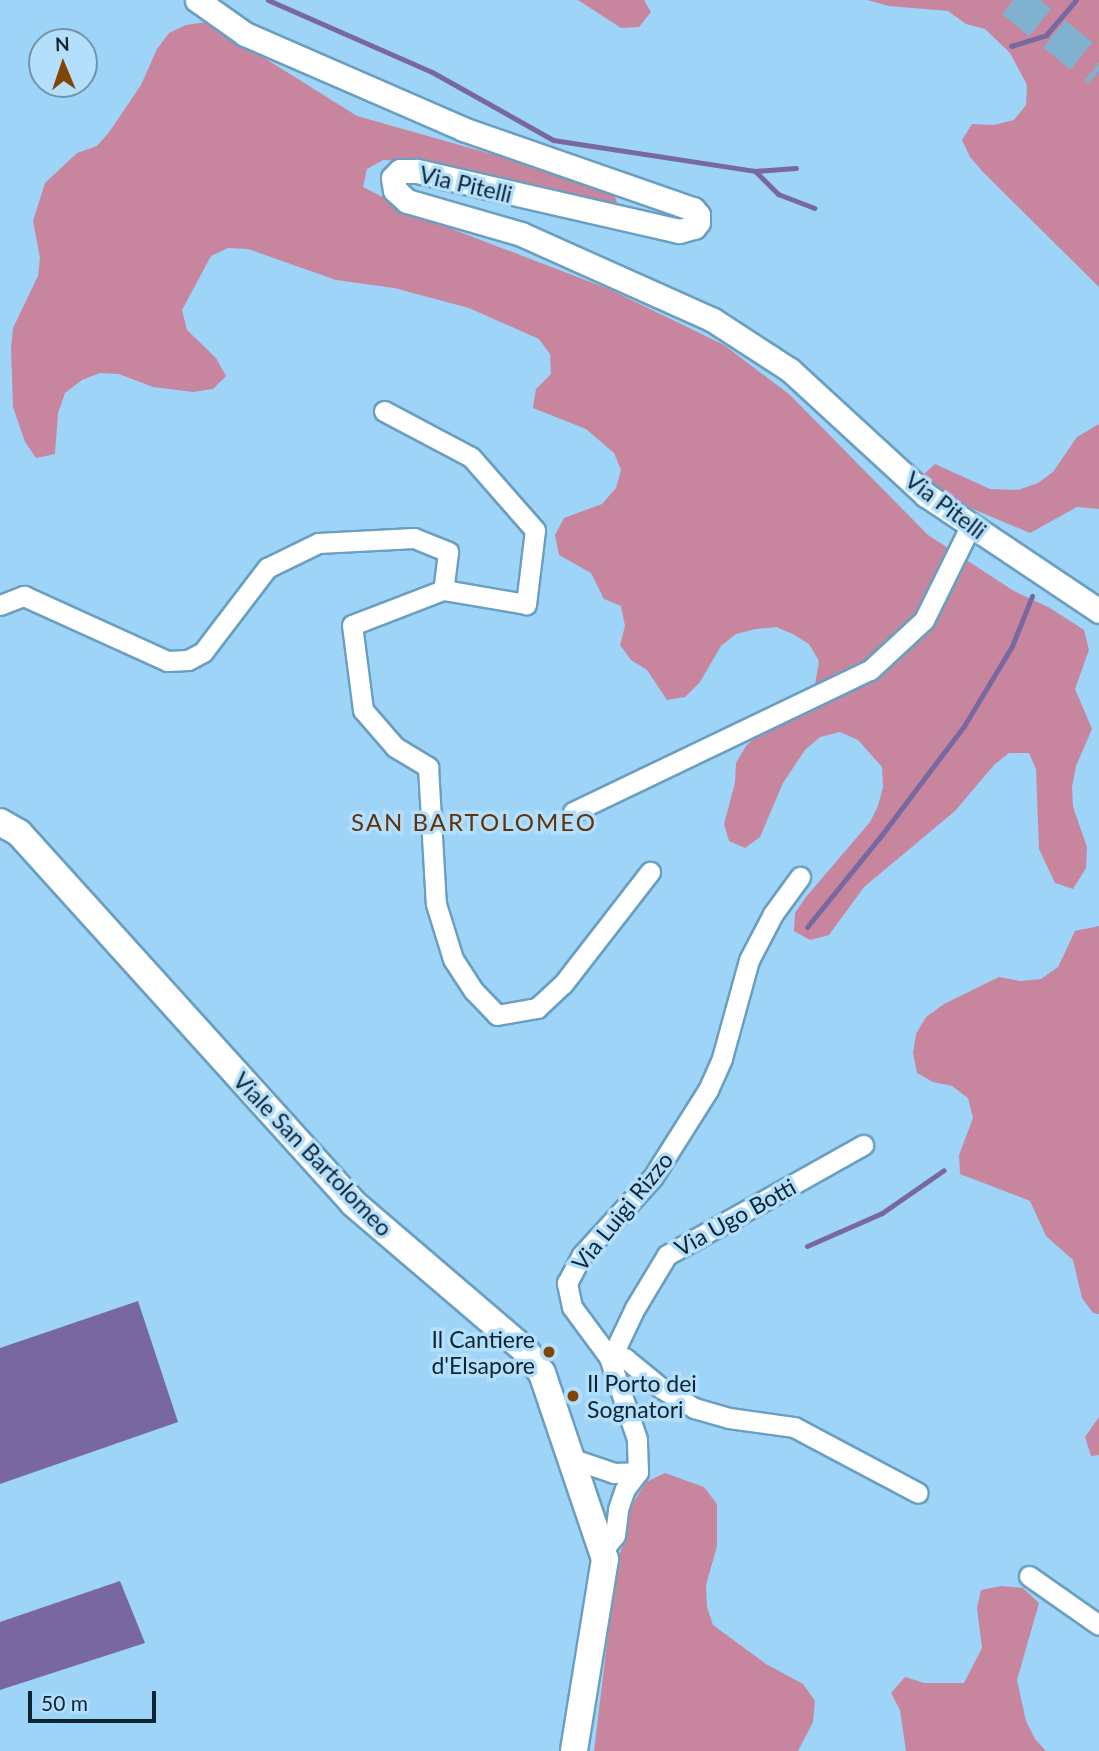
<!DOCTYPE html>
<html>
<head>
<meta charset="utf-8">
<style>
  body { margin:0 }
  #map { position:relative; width:1099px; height:1751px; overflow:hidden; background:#9dd4f7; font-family:Lato,sans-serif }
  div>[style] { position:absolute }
  .green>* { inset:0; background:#c7869d }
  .water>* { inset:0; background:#78689f }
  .stream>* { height:5px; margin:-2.5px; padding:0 2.5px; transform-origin:2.5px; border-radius:2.5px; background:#78689f }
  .motorway-tunnel>* { height:35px; margin-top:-17.5px; transform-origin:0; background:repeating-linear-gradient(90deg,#80b1cf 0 35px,transparent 0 53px) }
  .roads { filter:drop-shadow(2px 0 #6a9fc0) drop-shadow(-2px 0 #6a9fc0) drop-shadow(0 2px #6a9fc0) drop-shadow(0 -2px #6a9fc0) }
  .minor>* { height:19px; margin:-9.5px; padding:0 9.5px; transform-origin:9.5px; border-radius:9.5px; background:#fff }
  .tertiary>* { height:23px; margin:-11.5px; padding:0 11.5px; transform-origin:11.5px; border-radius:11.5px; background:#fff }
  .secondary>* { height:26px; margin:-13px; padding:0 13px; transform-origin:13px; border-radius:13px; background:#fff }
  .dots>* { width:19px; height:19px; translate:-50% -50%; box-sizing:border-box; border:4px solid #b4dffc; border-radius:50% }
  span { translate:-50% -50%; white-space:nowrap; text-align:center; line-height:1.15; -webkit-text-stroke:7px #b4dffc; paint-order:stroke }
  .street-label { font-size:23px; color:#0e2431 }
  .poi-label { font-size:23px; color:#0e2431 }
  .right { translate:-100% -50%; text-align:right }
  .left { translate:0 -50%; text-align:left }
  .neighbourhood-label { font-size:24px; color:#5f330c; letter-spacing:2px }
  .north { position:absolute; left:28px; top:28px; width:70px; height:70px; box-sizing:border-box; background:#b4dffc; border:2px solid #7294ab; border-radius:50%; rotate:358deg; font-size:19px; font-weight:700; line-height:28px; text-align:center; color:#0e2431 }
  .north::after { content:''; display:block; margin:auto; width:24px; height:32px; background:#834506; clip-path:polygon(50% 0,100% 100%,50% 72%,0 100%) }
  .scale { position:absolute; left:28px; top:1691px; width:128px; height:32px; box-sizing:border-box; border:4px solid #0e2431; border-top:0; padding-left:9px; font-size:21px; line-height:24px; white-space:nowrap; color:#0e2431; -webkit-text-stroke:5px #b4dffc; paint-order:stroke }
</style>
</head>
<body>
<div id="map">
  <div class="green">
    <i style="clip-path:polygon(578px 0,644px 0,651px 12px,639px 27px,621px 28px)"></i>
    <i style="clip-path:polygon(867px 0,1099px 0,1099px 287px,983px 172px,970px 157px,962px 140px,972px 124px,994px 125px,1014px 120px,1026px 105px,1027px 85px,1010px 53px,985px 29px,966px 24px,948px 11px,889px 6px)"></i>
    <i style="clip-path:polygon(207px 22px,357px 116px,537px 167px,614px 194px,619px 208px,586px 203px,425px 161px,383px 160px,367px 169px,363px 187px,426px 219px,609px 289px,724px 345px,789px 394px,928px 535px,1014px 591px,1050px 608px,1084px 630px,1089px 650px,1075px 689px,1092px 729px,1076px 766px,1072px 787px,1073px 807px,1087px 847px,1086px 868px,1073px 889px,1055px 883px,1039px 849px,1036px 769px,1029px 753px,1009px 753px,994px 765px,955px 811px,864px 887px,829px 935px,810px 940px,794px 931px,795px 913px,806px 897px,870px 822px,878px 806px,883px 787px,882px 767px,858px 740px,840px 732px,820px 737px,805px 750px,783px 783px,760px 837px,745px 848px,729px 841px,724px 824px,735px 783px,736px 763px,746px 746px,761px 731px,813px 697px,819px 661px,809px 644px,793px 634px,776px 627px,756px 629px,736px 634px,721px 646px,700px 682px,685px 697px,667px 700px,647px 670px,631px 660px,620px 645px,625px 626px,621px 606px,604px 599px,591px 573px,559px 555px,555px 535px,564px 518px,602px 504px,616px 488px,621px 470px,614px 453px,586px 429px,533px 408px,536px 389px,551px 374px,550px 354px,539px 339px,469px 308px,394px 288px,336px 280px,248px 249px,228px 248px,211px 256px,182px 310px,187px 330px,216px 358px,226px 376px,213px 389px,193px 392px,153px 387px,119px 374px,100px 373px,82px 380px,65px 393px,58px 413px,55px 454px,36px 458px,25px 442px,13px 407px,11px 348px,13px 328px,38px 276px,40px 258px,33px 221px,45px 183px,77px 153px,97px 146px,110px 131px,141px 85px,157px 49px,169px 33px,186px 25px)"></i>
    <i style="clip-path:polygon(1099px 424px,1099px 509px,1077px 507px,1030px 533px,942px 496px,924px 474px,935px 464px,990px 489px,1018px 490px,1038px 483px,1053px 472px,1077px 437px)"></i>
    <i style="clip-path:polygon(1099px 926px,1099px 1314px,1093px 1313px,1082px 1298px,1073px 1260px,1046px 1236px,1030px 1201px,960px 1174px,959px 1155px,973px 1118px,968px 1098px,952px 1086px,933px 1082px,917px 1073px,913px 1053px,916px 1034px,926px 1017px,944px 1004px,999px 977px,1020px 981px,1041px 979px,1058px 967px,1075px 931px)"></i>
    <i style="clip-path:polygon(1099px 1417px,1099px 1455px,1091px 1456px,1085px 1437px)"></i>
    <i style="clip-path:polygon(665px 1473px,704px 1487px,717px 1504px,717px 1546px,706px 1585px,707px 1607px,713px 1625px,766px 1664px,803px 1684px,815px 1701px,813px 1722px,798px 1751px,594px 1751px,617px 1560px,626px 1538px,627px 1513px,646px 1482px)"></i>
    <i style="clip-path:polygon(1001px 1586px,1023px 1588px,1039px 1603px,1017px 1680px,1026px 1721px,1035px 1739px,1046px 1751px,906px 1751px,900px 1710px,891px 1693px,905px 1677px,924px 1683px,964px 1683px,982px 1648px,977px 1608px,981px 1590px)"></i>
  </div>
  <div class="water">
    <i style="clip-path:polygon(138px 1301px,178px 1422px,0 1484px,0 1348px)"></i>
    <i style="clip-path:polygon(120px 1581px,145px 1643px,0 1690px,0 1622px)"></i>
  </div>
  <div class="stream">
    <i style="left:268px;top:0;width:179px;rotate:23.7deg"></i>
    <i style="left:432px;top:72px;width:139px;rotate:29.3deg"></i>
    <i style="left:553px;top:140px;width:204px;rotate:8.7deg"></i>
    <i style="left:755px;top:171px;width:41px;rotate:-4.2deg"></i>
    <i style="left:1011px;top:46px;width:37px;rotate:-17deg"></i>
    <i style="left:1046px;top:35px;width:46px;rotate:-49.4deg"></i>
    <i style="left:755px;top:171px;width:33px;rotate:45deg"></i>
    <i style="left:778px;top:194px;width:39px;rotate:21deg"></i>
    <i style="left:807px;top:927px;width:116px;rotate:-51deg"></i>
    <i style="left:880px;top:837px;width:139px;rotate:-52.9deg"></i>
    <i style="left:964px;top:726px;width:93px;rotate:-59deg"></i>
    <i style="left:1012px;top:646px;width:54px;rotate:-68.2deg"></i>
    <i style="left:807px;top:1246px;width:82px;rotate:-23.7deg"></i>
    <i style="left:882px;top:1213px;width:75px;rotate:-34.7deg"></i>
  </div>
  <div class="motorway-tunnel">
    <i style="left:1013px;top:0;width:111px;rotate:39.1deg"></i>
  </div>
  <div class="roads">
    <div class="minor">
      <i style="left:384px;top:411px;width:98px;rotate:27.9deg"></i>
      <i style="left:471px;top:457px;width:97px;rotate:48.8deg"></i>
      <i style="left:535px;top:530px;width:75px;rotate:96.9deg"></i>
      <i style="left:526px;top:604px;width:84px;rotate:-170.4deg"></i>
      <i style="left:0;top:605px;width:26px;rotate:-21deg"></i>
      <i style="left:24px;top:596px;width:157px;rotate:24.4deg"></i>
      <i style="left:167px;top:661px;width:21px;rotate:-3deg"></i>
      <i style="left:188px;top:660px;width:17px;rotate:-28deg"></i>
      <i style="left:203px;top:652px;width:106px;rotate:-52.7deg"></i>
      <i style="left:267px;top:568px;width:57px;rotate:-26.1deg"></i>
      <i style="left:318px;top:543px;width:96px;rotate:-3deg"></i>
      <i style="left:414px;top:538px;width:37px;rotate:22deg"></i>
      <i style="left:448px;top:552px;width:38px;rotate:97deg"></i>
      <i style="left:443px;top:590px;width:97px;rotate:159deg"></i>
      <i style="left:352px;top:625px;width:86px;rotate:82.6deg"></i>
      <i style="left:363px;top:710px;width:49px;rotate:49.1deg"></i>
      <i style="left:395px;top:747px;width:39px;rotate:31deg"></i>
      <i style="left:428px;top:767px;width:137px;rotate:86.7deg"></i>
      <i style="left:436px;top:904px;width:58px;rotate:72.8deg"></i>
      <i style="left:453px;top:959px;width:38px;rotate:57deg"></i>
      <i style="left:474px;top:991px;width:33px;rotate:46deg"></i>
      <i style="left:497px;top:1015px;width:41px;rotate:-9.9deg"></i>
      <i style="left:537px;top:1008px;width:35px;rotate:-43deg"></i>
      <i style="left:563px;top:984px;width:142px;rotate:-52.2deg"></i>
      <i style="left:573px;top:812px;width:329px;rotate:-25.6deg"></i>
      <i style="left:870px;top:670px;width:74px;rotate:-42.8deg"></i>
      <i style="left:924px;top:620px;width:106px;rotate:-63.7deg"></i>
      <i style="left:614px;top:1352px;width:49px;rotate:-64.5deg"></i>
      <i style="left:635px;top:1308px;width:62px;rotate:-58.9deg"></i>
      <i style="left:667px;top:1255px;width:225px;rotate:-29.3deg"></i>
      <i style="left:609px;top:1357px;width:7px;rotate:-45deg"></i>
      <i style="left:614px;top:1352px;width:14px;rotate:30deg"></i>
      <i style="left:626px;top:1359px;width:45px;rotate:39.6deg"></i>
      <i style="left:661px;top:1388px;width:39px;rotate:31deg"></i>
      <i style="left:694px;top:1408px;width:36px;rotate:16deg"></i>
      <i style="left:729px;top:1418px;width:66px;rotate:7.9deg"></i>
      <i style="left:794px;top:1427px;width:140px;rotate:28deg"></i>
      <i style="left:570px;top:1458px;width:46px;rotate:18.8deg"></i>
      <i style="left:614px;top:1473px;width:24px;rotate:-2deg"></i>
      <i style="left:603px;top:1550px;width:19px;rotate:-51deg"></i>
      <i style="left:615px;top:1535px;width:26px;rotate:-83deg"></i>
      <i style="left:618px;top:1509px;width:21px;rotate:-71deg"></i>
      <i style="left:625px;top:1489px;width:21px;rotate:-53deg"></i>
      <i style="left:638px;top:1472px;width:33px;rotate:-92deg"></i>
      <i style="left:637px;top:1439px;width:87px;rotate:-108.9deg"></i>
      <i style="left:609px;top:1357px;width:62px;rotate:-126.5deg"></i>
      <i style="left:572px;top:1307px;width:25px;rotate:-102deg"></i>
      <i style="left:567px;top:1283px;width:32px;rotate:-62deg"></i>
      <i style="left:582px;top:1255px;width:105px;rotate:-47.7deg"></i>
      <i style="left:653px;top:1177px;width:103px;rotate:-57.7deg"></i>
      <i style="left:708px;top:1090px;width:35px;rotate:-66deg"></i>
      <i style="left:722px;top:1058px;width:102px;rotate:-74.6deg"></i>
      <i style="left:749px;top:960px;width:52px;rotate:-62.4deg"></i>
      <i style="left:773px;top:914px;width:46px;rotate:-53.9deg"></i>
      <i style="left:1029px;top:1576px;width:85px;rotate:35deg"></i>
    </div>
    <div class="tertiary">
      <i style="left:197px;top:0;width:59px;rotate:35.3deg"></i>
      <i style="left:245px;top:34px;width:238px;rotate:23.5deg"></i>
      <i style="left:463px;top:129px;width:244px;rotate:19.2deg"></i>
      <i style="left:693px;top:209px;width:8px;rotate:50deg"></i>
      <i style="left:698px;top:215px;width:7px;rotate:90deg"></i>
      <i style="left:698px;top:222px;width:6px;rotate:129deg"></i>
      <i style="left:694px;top:227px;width:16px;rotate:165deg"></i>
      <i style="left:679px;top:231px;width:270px;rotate:-167.1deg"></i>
      <i style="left:416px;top:171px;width:16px;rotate:180deg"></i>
      <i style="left:400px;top:171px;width:10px;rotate:135deg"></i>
      <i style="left:393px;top:178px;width:12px;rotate:81deg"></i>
      <i style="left:395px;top:190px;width:16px;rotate:43deg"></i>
      <i style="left:407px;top:201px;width:119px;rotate:16.1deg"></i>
      <i style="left:521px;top:234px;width:210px;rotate:24.1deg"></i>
      <i style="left:713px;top:320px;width:92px;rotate:33deg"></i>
      <i style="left:790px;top:370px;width:185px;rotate:42.6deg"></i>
      <i style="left:926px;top:495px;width:208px;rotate:33.8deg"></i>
    </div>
    <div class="secondary">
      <i style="left:0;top:822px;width:22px;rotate:30deg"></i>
      <i style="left:19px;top:833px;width:498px;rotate:47.9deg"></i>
      <i style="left:353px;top:1203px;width:226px;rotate:40.5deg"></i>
      <i style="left:525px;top:1350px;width:29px;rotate:54deg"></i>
      <i style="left:542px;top:1373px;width:196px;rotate:71.3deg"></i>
      <i style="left:605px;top:1559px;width:194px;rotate:99.2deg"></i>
    </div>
  </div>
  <div class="dots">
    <i style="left:549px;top:1352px;background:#834506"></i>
    <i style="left:573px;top:1396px;background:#834506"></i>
  </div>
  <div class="street-label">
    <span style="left:466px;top:184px;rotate:13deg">Via Pitelli</span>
    <span style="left:946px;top:505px;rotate:37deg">Via Pitelli</span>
    <span style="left:313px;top:1154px;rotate:46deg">Viale San Bartolomeo</span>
    <span style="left:622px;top:1211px;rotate:-51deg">Via Luigi Rizzo</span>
    <span style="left:735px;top:1217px;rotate:-29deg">Via Ugo Botti</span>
  </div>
  <div class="poi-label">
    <span class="right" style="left:535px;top:1352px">Il Cantiere<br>d'Elsapore</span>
    <span class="left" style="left:587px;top:1396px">Il Porto dei<br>Sognatori</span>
  </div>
  <div class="neighbourhood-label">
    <span style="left:474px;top:822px">SAN BARTOLOMEO</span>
  </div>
  <div class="north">N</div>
  <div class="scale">50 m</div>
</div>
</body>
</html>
